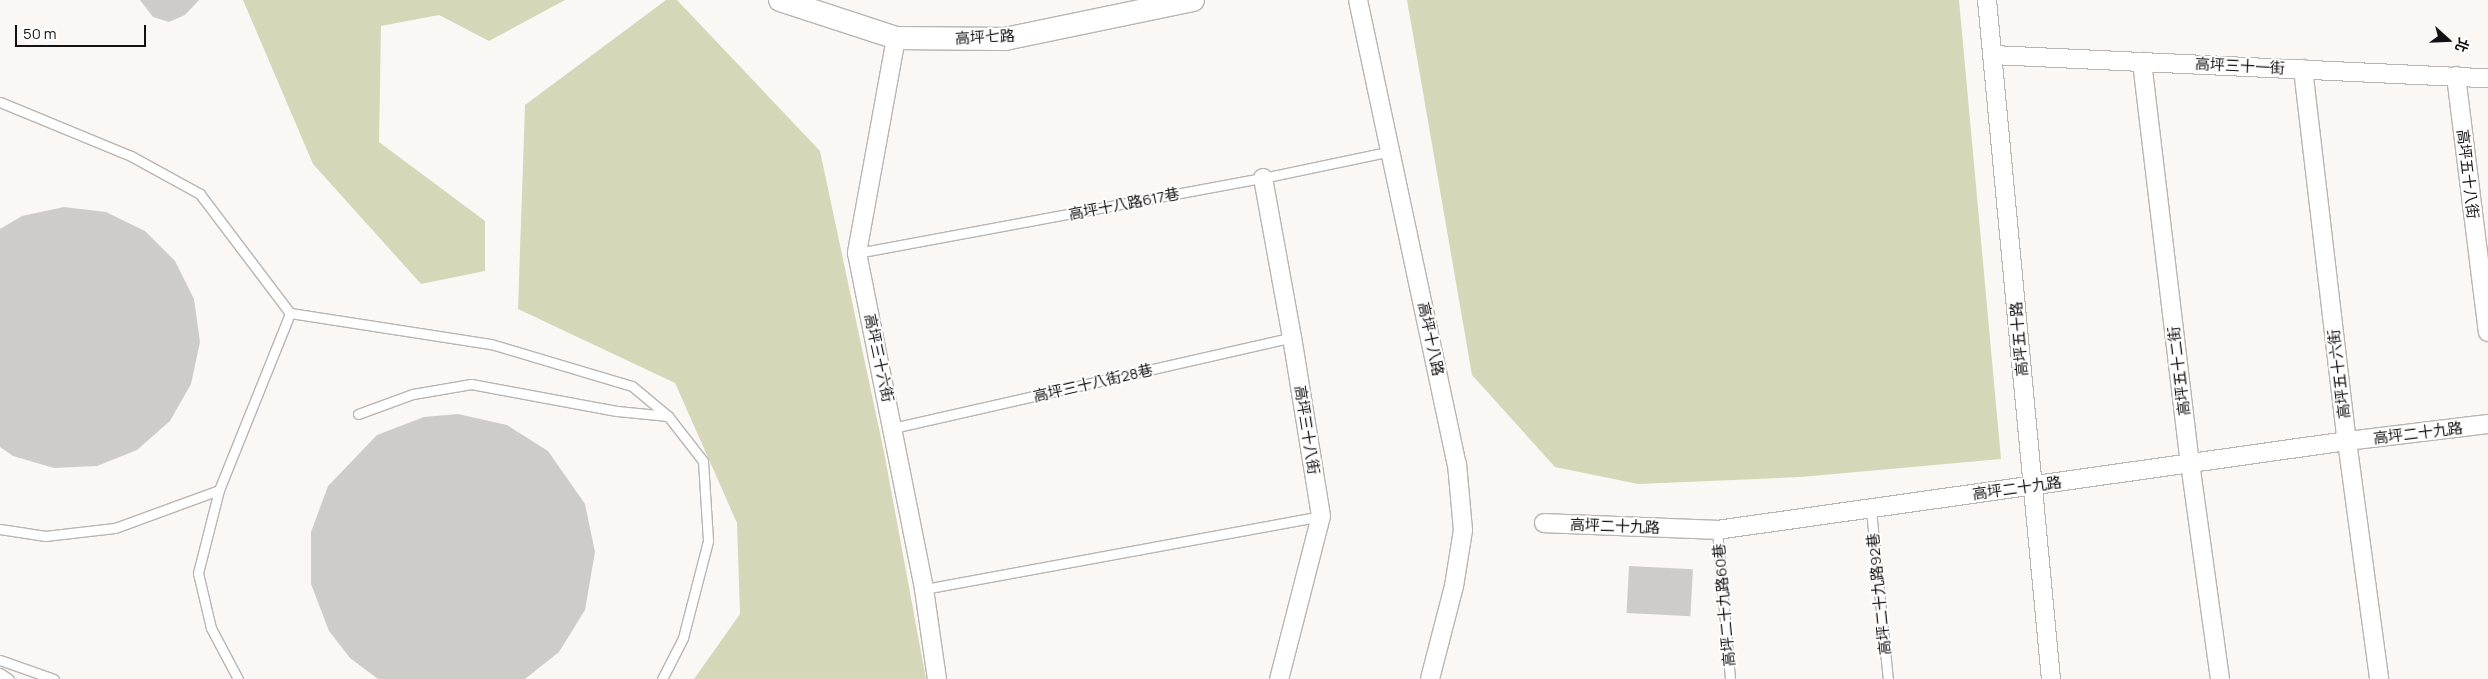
<!DOCTYPE html>
<html>
<head>
<meta charset="utf-8">
<style>
  body { margin:0 }
  #map { position:relative; width:2488px; height:679px; overflow:hidden; background:#fbf7f5; font-family:Manrope,"Noto Sans TC",sans-serif }
  div>[style] { position:absolute }
  .green>* { inset:0; background:#d6d7b9 }
  .building>* { inset:0; background:#ceccc9; transform-origin:0 0 }
  .roads { filter:drop-shadow(1px 0 #b9b5b3) drop-shadow(-1px 0 #b9b5b3) drop-shadow(0 1px #b9b5b3) drop-shadow(0 -1px #b9b5b3) }
  .service>* { height:9px; margin:-4.5px; padding:0 4.5px; transform-origin:4.5px; border-radius:4.5px; background:#fff }
  .minor>* { height:18px; margin:-9px; padding:0 9px; transform-origin:9px; border-radius:9px; background:#fff }
  .tertiary>* { height:22px; margin:-11px; padding:0 11px; transform-origin:11px; border-radius:11px; background:#fff }
  span { translate:-50% -50%; white-space:nowrap; text-align:center; line-height:1.15; -webkit-text-stroke:4px #fff; paint-order:stroke }
  .street-label { font-size:15px; color:#131111 }
  .north { position:absolute; left:2423px; top:15px; width:50px; height:50px; -webkit-text-stroke:4px #fff; paint-order:stroke; rotate:110deg; font-size:14px; font-weight:700; line-height:20px; text-align:center; color:#131111 }
  .north::after { content:''; display:block; margin:auto; width:18px; height:22px; background:#131111; clip-path:polygon(50% 0,100% 100%,50% 72%,0 100%) }
  .scale { position:absolute; left:15px; top:25px; width:131px; height:22px; box-sizing:border-box; border:2px solid #131111; border-top:0; padding-left:6px; font-size:15px; line-height:18px; white-space:nowrap; color:#131111; -webkit-text-stroke:4px #fff; paint-order:stroke }
</style>
</head>
<body>
<div id="map">
  <div class="green">
    <i style="clip-path:polygon(243px 0,565px 0,489px 41px,439px 15px,381px 26px,379px 142px,485px 221px,485px 271px,421px 284px,313px 164px)"></i>
    <i style="clip-path:polygon(666px 0,677px 0,820px 151px,884px 452px,926px 679px,694px 679px,740px 614px,737px 523px,675px 383px,518px 309px,525px 105px)"></i>
    <i style="clip-path:polygon(1407px 0,1959px 0,2001px 459px,1801px 477px,1638px 484px,1555px 467px,1472px 375px)"></i>
  </div>
  <div class="building">
    <i style="clip-path:polygon(140px 0,199px 0,185px 15px,169px 22px,153px 17px)"></i>
    <i style="clip-path:polygon(64px 207px,106px 212px,145px 231px,175px 261px,194px 299px,200px 342px,191px 384px,170px 421px,137px 450px,97px 466px,54px 468px,13px 456px,0 447px,0 229px,22px 216px)"></i>
    <i style="clip-path:polygon(458px 414px,507px 425px,548px 451px,585px 504px,595px 552px,585px 610px,559px 652px,525px 679px,378px 679px,350px 658px,329px 631px,311px 584px,311px 532px,328px 486px,377px 435px,424px 417px)"></i>
    <i style="left:1629px;top:566px;width:64px;height:47px;rotate:3deg"></i>
  </div>
  <div class="roads">
    <div class="service">
      <i style="left:0;top:102px;width:142px;rotate:22.4deg"></i>
      <i style="left:131px;top:156px;width:79px;rotate:28.8deg"></i>
      <i style="left:200px;top:194px;width:149px;rotate:52.9deg"></i>
      <i style="left:857px;top:253px;width:413px;rotate:-10.5deg"></i>
      <i style="left:1263px;top:178px;width:131px;rotate:-11.9deg"></i>
      <i style="left:358px;top:414px;width:59px;rotate:-20deg"></i>
      <i style="left:413px;top:394px;width:59px;rotate:-9.8deg"></i>
      <i style="left:471px;top:384px;width:148px;rotate:10.5deg"></i>
      <i style="left:617px;top:411px;width:51px;rotate:5.6deg"></i>
      <i style="left:893px;top:428px;width:409px;rotate:-12.8deg"></i>
      <i style="left:1871px;top:510px;width:170px;rotate:84.3deg"></i>
      <i style="left:0;top:529px;width:46px;rotate:8.8deg"></i>
      <i style="left:45px;top:536px;width:70px;rotate:-6.5deg"></i>
      <i style="left:115px;top:528px;width:111px;rotate:-20.1deg"></i>
      <i style="left:1717px;top:530px;width:150px;rotate:85deg"></i>
      <i style="left:924px;top:589px;width:404px;rotate:-10.4deg"></i>
      <i style="left:0;top:660px;width:57px;rotate:19.4deg"></i>
      <i style="left:0;top:673px;width:11px;rotate:34deg"></i>
      <i style="left:238px;top:679px;width:58px;rotate:-117.9deg"></i>
      <i style="left:211px;top:628px;width:57px;rotate:-103.3deg"></i>
      <i style="left:198px;top:573px;width:86px;rotate:-75.8deg"></i>
      <i style="left:219px;top:490px;width:191px;rotate:-68.1deg"></i>
      <i style="left:290px;top:313px;width:203px;rotate:8.8deg"></i>
      <i style="left:491px;top:344px;width:147px;rotate:16.6deg"></i>
      <i style="left:632px;top:386px;width:47px;rotate:39.8deg"></i>
      <i style="left:668px;top:416px;width:57px;rotate:52.1deg"></i>
      <i style="left:703px;top:461px;width:80px;rotate:86.4deg"></i>
      <i style="left:708px;top:541px;width:100px;rotate:104.5deg"></i>
      <i style="left:683px;top:638px;width:46px;rotate:117.1deg"></i>
    </div>
    <div class="minor">
      <i style="left:1358px;top:0;width:474px;rotate:78deg"></i>
      <i style="left:1457px;top:464px;width:66px;rotate:84.8deg"></i>
      <i style="left:1463px;top:530px;width:57px;rotate:99.1deg"></i>
      <i style="left:1454px;top:586px;width:96px;rotate:104.5deg"></i>
      <i style="left:1987px;top:0;width:682px;rotate:84.62deg"></i>
      <i style="left:896px;top:38px;width:219px;rotate:100.3deg"></i>
      <i style="left:857px;top:253px;width:343px;rotate:78.7deg"></i>
      <i style="left:924px;top:589px;width:91px;rotate:81.8deg"></i>
      <i style="left:1993px;top:55px;width:496px;rotate:2.7deg"></i>
      <i style="left:2142px;top:62px;width:404px;rotate:83.2deg"></i>
      <i style="left:2190px;top:463px;width:218px;rotate:82.1deg"></i>
      <i style="left:2303px;top:69px;width:375px;rotate:83.3deg"></i>
      <i style="left:2347px;top:441px;width:240px;rotate:82.3deg"></i>
      <i style="left:2456px;top:76px;width:258px;rotate:82.9deg"></i>
      <i style="left:1263px;top:178px;width:162px;rotate:79.7deg"></i>
      <i style="left:1292px;top:337px;width:181px;rotate:80.8deg"></i>
      <i style="left:1321px;top:516px;width:168px;rotate:104.4deg"></i>
      <i style="left:1544px;top:523px;width:173px;rotate:2.3deg"></i>
      <i style="left:1717px;top:530px;width:636px;rotate:-8.04deg"></i>
      <i style="left:2347px;top:441px;width:142px;rotate:-6.9deg"></i>
    </div>
    <div class="tertiary">
      <i style="left:780px;top:0;width:122px;rotate:18.1deg"></i>
      <i style="left:896px;top:38px;width:109px;rotate:0.5deg"></i>
      <i style="left:1005px;top:39px;width:192px;rotate:-11.7deg"></i>
    </div>
  </div>
  <div class="street-label">
    <span style="left:985px;top:37px;rotate:-3deg">高坪七路</span>
    <span style="left:2240px;top:66px;rotate:3deg">高坪三十一街</span>
    <span style="left:2468px;top:174px;rotate:83deg">高坪五十八街</span>
    <span style="left:1124px;top:204px;rotate:-11deg">高坪十八路617巷</span>
    <span style="left:1431px;top:339px;rotate:78deg">高坪十八路</span>
    <span style="left:2019px;top:339px;rotate:-95deg">高坪五十路</span>
    <span style="left:879px;top:358px;rotate:78deg">高坪三十六街</span>
    <span style="left:2179px;top:371px;rotate:-97deg">高坪五十二街</span>
    <span style="left:2339px;top:374px;rotate:-97deg">高坪五十六街</span>
    <span style="left:1093px;top:383px;rotate:-13deg">高坪三十八街28巷</span>
    <span style="left:1307px;top:430px;rotate:81deg">高坪三十八街</span>
    <span style="left:2418px;top:433px;rotate:-7deg">高坪二十九路</span>
    <span style="left:2017px;top:488px;rotate:-8deg">高坪二十九路</span>
    <span style="left:1615px;top:526px;rotate:2deg">高坪二十九路</span>
    <span style="left:1879px;top:594px;rotate:-96deg">高坪二十九路92巷</span>
    <span style="left:1724px;top:605px;rotate:-95deg">高坪二十九路60巷</span>
  </div>
  <div class="north">北</div>
  <div class="scale">50 m</div>
</div>
</body>
</html>
